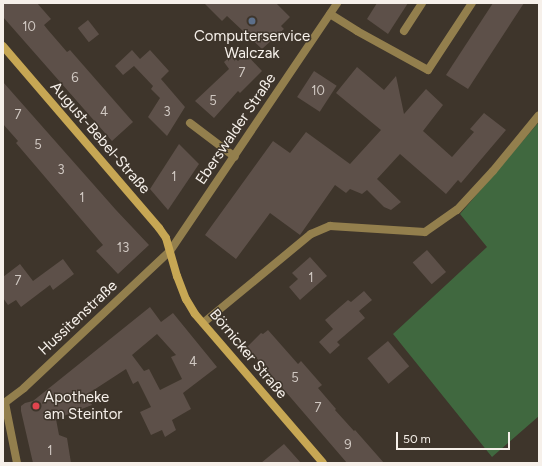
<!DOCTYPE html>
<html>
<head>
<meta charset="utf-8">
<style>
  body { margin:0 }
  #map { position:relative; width:542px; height:466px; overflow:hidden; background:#3e352b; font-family:Figtree,sans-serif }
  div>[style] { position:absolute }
  .green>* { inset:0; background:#40683f }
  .building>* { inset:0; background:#5d5049; transform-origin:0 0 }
  .lane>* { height:8px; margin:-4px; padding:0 4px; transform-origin:4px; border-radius:4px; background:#937f4d }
  .street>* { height:8px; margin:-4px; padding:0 4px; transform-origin:4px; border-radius:4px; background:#937f4d }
  .secondary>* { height:8px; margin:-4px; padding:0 4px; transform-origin:4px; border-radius:4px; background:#c7a754 }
  .dots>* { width:11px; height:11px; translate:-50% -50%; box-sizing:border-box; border:2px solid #3e352b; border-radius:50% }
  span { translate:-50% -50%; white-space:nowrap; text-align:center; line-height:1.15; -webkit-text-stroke:3px #3e352b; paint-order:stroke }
  .number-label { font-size:13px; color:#d0c8c2 }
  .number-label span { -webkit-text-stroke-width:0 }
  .poi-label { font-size:15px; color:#f6f0ea }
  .left { translate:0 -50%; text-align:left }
  .street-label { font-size:15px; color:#f6f0ea }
  .frame { position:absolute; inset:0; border:4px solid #f6f0ea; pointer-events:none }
  .scale { position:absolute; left:396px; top:432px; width:114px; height:18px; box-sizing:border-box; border:2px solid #f6f0ea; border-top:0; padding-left:5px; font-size:12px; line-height:14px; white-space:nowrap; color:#f6f0ea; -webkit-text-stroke:3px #3e352b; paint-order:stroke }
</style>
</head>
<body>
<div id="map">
  <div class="green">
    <i style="clip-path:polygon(539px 122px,539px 416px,492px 457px,393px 334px,487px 247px,460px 214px)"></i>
  </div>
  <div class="building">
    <i style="clip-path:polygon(3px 3px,37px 3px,51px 19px,44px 25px,48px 30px,67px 52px,70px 50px,133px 122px,112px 141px,3px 17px)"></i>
    <i style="clip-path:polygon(204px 3px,276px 3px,290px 17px,281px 26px,284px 29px,262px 49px,227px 16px,222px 21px)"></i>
    <i style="clip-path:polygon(377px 3px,408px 3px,388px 34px,367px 19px)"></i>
    <i style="clip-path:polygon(493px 3px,524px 3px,468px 89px,446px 75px)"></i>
    <i style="left:88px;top:20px;width:18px;height:13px;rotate:52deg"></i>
    <i style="clip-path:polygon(132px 50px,140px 59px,150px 50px,169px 71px,161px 79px,185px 107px,167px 136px,148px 117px,160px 98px,151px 89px,153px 86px,134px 66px,123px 75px,115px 66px)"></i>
    <i style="clip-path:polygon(246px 54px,262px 71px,240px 93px,238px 91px,214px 118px,195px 101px,229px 69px,224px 62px,232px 55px,238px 61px)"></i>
    <i style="clip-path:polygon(357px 67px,384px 90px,396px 76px,404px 114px,426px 89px,443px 105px,423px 131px,452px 157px,474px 132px,470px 129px,484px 113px,506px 130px,461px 183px,458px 180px,446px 194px,400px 154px,377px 179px,401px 202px,391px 210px,384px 207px,367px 190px,362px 194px,350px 189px,346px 193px,335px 185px,300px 235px,270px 213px,236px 259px,205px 235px,273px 141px,290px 153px,306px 132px,350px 164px,381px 130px,336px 93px)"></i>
    <i style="left:314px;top:71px;width:27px;height:31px;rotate:33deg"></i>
    <i style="clip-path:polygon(3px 82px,116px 210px,149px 245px,118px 274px,96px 251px,103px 245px,16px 143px,18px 141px,3px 124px)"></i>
    <i style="clip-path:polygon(179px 144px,199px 164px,168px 210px,150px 189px)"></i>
    <i style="left:427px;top:250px;width:29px;height:19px;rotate:49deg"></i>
    <i style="clip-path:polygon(310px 257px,327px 276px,300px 300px,289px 287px,298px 279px,292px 273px)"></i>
    <i style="clip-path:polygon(63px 259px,74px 274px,53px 290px,50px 285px,21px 307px,16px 300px,8px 305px,3px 298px,3px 277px,20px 264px,33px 281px)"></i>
    <i style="clip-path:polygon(364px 291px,372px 300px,359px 311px,365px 318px,337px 342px,340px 345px,330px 354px,319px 342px,333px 329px,325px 320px,348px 300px,351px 302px)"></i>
    <i style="clip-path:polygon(evenodd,150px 307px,161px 322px,173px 313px,217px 367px,183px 393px,191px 409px,172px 420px,176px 430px,165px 437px,162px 430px,151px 435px,140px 412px,151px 407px,138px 381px,133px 384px,126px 369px,86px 395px,92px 405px,56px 419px,59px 435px,67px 438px,71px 463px,33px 463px,21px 411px,21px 406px,25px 403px,33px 401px,150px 307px,157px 334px,176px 355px,171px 357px,182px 379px,160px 390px,149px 369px,144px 371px,132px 355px,157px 334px)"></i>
    <i style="clip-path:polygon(268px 330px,298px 364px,301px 361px,322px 385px,318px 388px,336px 409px,335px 410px,354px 431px,355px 430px,384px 463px,347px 463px,247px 347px,261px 333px,263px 334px)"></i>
    <i style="left:388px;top:341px;width:33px;height:27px;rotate:50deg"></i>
    <i style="clip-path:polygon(284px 444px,301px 463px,261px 463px)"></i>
  </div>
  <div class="lane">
    <i style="left:330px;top:14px;width:32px;rotate:32deg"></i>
    <i style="left:357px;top:31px;width:81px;rotate:28.8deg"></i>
    <i style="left:428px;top:70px;width:80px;rotate:-56.7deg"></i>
    <i style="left:404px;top:31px;width:33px;rotate:-57deg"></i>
    <i style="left:190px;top:123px;width:56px;rotate:37.1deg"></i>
    <i style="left:203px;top:323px;width:140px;rotate:-39.5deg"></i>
    <i style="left:311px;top:234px;width:21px;rotate:-23deg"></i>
    <i style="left:330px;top:226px;width:95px;rotate:3.6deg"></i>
    <i style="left:425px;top:232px;width:39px;rotate:-35deg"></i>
    <i style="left:457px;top:210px;width:53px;rotate:-47.3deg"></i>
    <i style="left:493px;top:171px;width:72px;rotate:-50.6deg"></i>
  </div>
  <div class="street">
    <i style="left:5px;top:403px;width:61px;rotate:78.7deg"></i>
    <i style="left:3px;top:404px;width:26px;rotate:-37deg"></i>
    <i style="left:24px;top:388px;width:200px;rotate:-43.2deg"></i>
    <i style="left:170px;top:251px;width:299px;rotate:-56deg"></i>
  </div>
  <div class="secondary">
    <i style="left:3px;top:46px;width:240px;rotate:49.4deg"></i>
    <i style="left:159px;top:228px;width:12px;rotate:55deg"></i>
    <i style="left:166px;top:238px;width:40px;rotate:74deg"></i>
    <i style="left:177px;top:276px;width:25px;rotate:69deg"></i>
    <i style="left:186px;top:299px;width:17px;rotate:59deg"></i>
    <i style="left:195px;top:314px;width:196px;rotate:49.3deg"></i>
  </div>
  <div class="dots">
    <i style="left:252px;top:21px;background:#5c6f8a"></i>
    <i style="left:36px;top:406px;background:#e0444e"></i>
  </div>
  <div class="number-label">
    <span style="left:29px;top:27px">10</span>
    <span style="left:242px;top:73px">7</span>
    <span style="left:75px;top:78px">6</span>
    <span style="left:318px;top:91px">10</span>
    <span style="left:213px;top:101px">5</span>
    <span style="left:104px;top:112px">4</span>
    <span style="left:167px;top:112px">3</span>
    <span style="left:18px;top:115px">7</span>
    <span style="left:38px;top:145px">5</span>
    <span style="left:61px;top:170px">3</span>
    <span style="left:174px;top:177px">1</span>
    <span style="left:82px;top:198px">1</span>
    <span style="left:123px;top:248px">13</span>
    <span style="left:311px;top:278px">1</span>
    <span style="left:18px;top:281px">7</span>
    <span style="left:193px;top:362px">4</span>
    <span style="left:295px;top:378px">5</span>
    <span style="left:318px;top:408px">7</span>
    <span style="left:348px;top:445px">9</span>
    <span style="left:50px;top:451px">1</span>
  </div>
  <div class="poi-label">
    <span style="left:252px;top:45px">Computerservice<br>Walczak</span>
    <span class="left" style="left:44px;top:406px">Apotheke<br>am Steintor</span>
  </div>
  <div class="street-label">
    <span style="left:236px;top:129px;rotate:-56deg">Eberswalder Straße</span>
    <span style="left:100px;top:138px;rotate:49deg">August-Bebel-Straße</span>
    <span style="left:78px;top:318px;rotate:-43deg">Hussitenstraße</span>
    <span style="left:248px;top:354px;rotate:50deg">Börnicker Straße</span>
  </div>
  <div class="frame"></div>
  <div class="scale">50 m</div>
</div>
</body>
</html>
